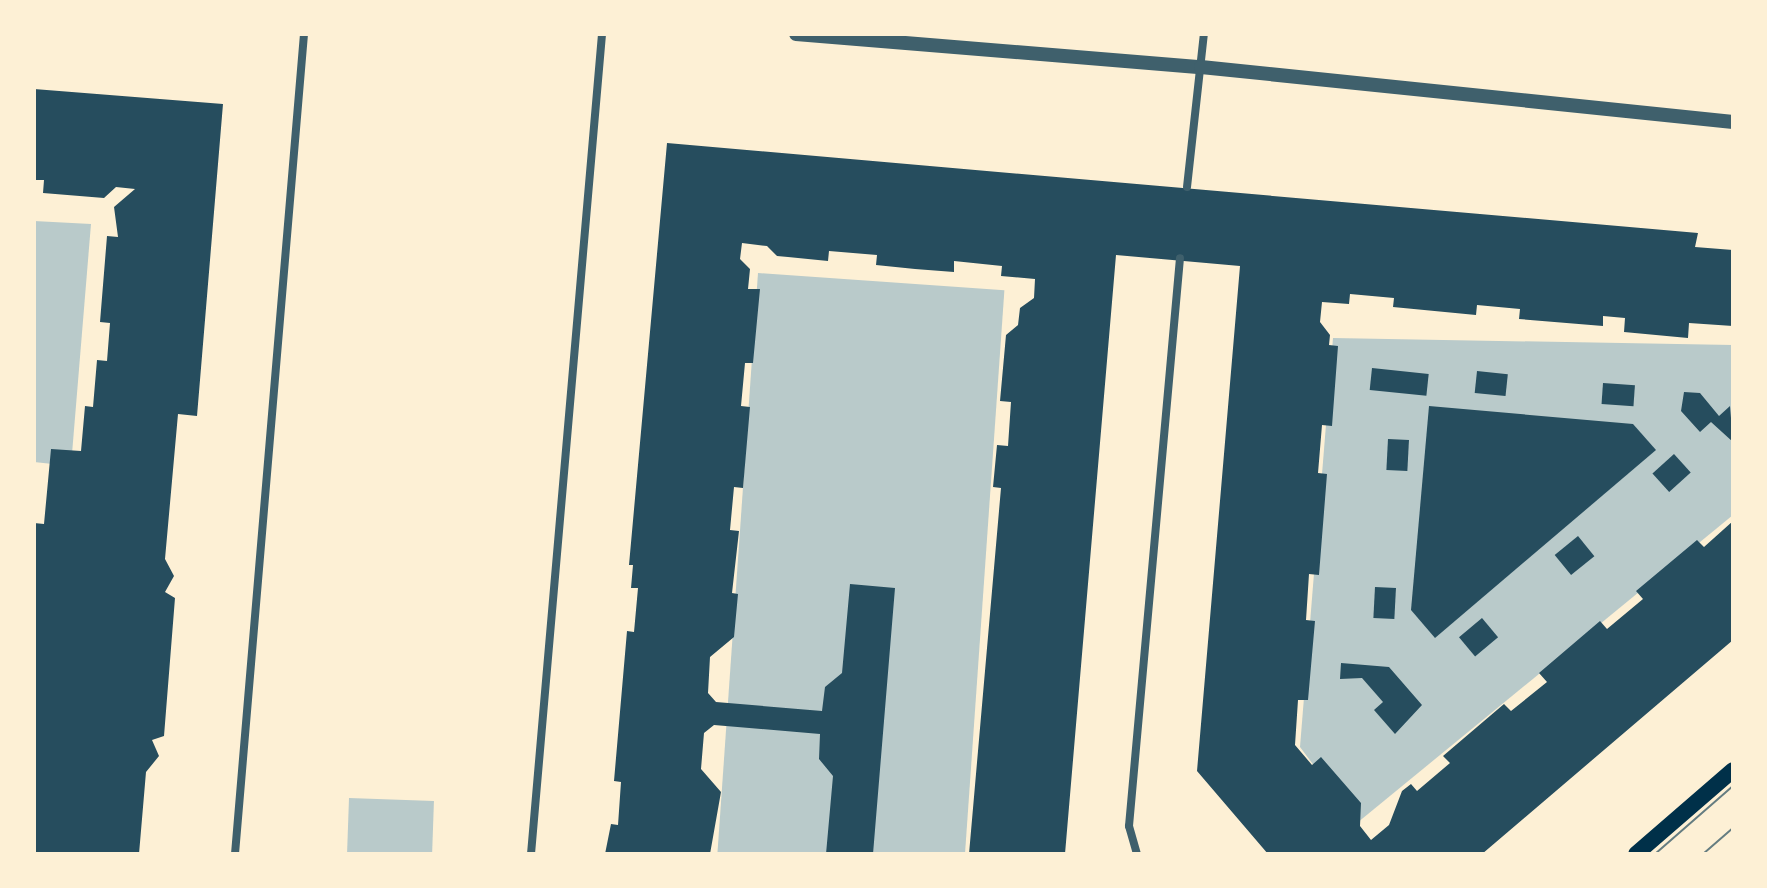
<!DOCTYPE html>
<html>
<head>
<meta charset="utf-8">
<style>
  body { margin:0 }
  #map { position:relative; width:1767px; height:888px; overflow:hidden; background:#fdf0d5; font-family:"Roboto Condensed",sans-serif }
  div>[style] { position:absolute }
  .green>* { inset:0; background:#b9caca; transform-origin:0 0 }
  .building>* { inset:0; background:#264d5e; transform-origin:0 0 }
  .minor>* { height:8px; margin:-4px; padding:0 4px; transform-origin:4px; border-radius:4px; background:#3f606c }
  .tertiary>* { height:14px; margin:-7px; padding:0 7px; transform-origin:7px; border-radius:7px; background:#3f606c }
  .secondary>* { height:16px; margin:-8px; padding:0 8px; transform-origin:8px; border-radius:8px; background:#003049 }
  .tram>* { height:2px; margin:-1px; padding:0 1px; transform-origin:1px; border-radius:1px; background:#657d81 }
  span { translate:-50% -50%; white-space:nowrap; text-align:center; line-height:1.15; -webkit-text-stroke:6px #fdf0d5; paint-order:stroke }
  .frame { position:absolute; inset:0; border:36px solid #fdf0d5; pointer-events:none }
</style>
</head>
<body>
<div id="map">
  <div class="green">
    <i style="clip-path:polygon(34px 221px,91px 224px,71px 466px,34px 462px)"></i>
    <i style="left:758px;top:273px;width:247px;height:584px;rotate:4deg"></i>
    <i style="clip-path:polygon(1333px 338px,1733px 345px,1733px 515px,1357px 823px,1300px 747px)"></i>
    <i style="left:349px;top:798px;width:85px;height:56px;rotate:2deg"></i>
  </div>
  <div class="building">
    <i style="clip-path:polygon(34px 89px,223px 104px,197px 416px,178px 414px,165px 559px,174px 576px,165px 592px,175px 598px,164px 736px,152px 740px,159px 756px,146px 772px,139px 854px,34px 854px,34px 523px,44px 524px,51px 449px,81px 451px,85px 406px,93px 407px,97px 360px,107px 361px,110px 323px,100px 322px,107px 236px,118px 237px,114px 207px,135px 189px,116px 187px,104px 198px,43px 193px,44px 180px,34px 180px)"></i>
    <i style="clip-path:polygon(667px 143px,1698px 233px,1695px 247px,1733px 250px,1733px 326px,1689px 323px,1688px 338px,1624px 332px,1625px 318px,1603px 316px,1603px 326px,1519px 319px,1520px 309px,1477px 305px,1476px 315px,1393px 307px,1394px 298px,1350px 294px,1349px 304px,1322px 302px,1320px 322px,1330px 335px,1329px 345px,1338px 346px,1332px 426px,1322px 425px,1318px 473px,1327px 474px,1319px 575px,1309px 574px,1306px 620px,1315px 621px,1308px 700px,1298px 700px,1295px 745px,1312px 765px,1321px 757px,1361px 803px,1360px 826px,1371px 840px,1389px 825px,1402px 791px,1411px 784px,1417px 791px,1450px 763px,1443px 756px,1504px 704px,1511px 711px,1547px 682px,1539px 673px,1600px 621px,1607px 629px,1643px 599px,1636px 591px,1697px 540px,1704px 547px,1733px 521px,1733px 640px,1482px 854px,1268px 854px,1197px 771px,1240px 266px,1116px 255px,1065px 854px,969px 854px,1001px 488px,993px 487px,997px 445px,1008px 446px,1011px 402px,1000px 401px,1006px 335px,1018px 325px,1020px 308px,1034px 298px,1035px 279px,1001px 276px,1002px 266px,954px 261px,954px 272px,915px 269px,876px 265px,877px 255px,829px 251px,828px 261px,788px 257px,777px 256px,767px 246px,742px 243px,740px 259px,750px 269px,748px 289px,760px 289px,753px 363px,745px 363px,741px 406px,750px 407px,743px 488px,734px 487px,730px 530px,739px 531px,732px 593px,738px 594px,734px 637px,710px 657px,708px 693px,716px 702px,822px 711px,825px 687px,842px 673px,850px 584px,895px 588px,873px 854px,826px 854px,833px 776px,819px 759px,820px 734px,714px 725px,704px 733px,701px 769px,721px 792px,710px 854px,605px 854px,611px 824px,618px 825px,621px 782px,614px 781px,627px 631px,634px 632px,638px 588px,631px 588px,633px 565px,629px 565px)"></i>
    <i style="left:1372px;top:368px;width:57px;height:22px;rotate:6deg"></i>
    <i style="left:1477px;top:371px;width:31px;height:22px;rotate:6deg"></i>
    <i style="left:1603px;top:383px;width:32px;height:21px;rotate:4deg"></i>
    <i style="clip-path:polygon(1684px 392px,1700px 393px,1719px 416px,1730px 406px,1733px 442px,1711px 422px,1700px 432px,1681px 411px)"></i>
    <i style="clip-path:polygon(1429px 406px,1633px 424px,1656px 450px,1435px 638px,1411px 610px)"></i>
    <i style="left:1388px;top:439px;width:21px;height:31px;rotate:3deg"></i>
    <i style="left:1674px;top:454px;width:25px;height:29px;rotate:48deg"></i>
    <i style="left:1578px;top:536px;width:26px;height:30px;rotate:51deg"></i>
    <i style="left:1375px;top:587px;width:21px;height:31px;rotate:3deg"></i>
    <i style="left:1482px;top:618px;width:25px;height:30px;rotate:50deg"></i>
    <i style="clip-path:polygon(1341px 663px,1389px 667px,1422px 705px,1395px 734px,1374px 710px,1383px 702px,1362px 678px,1340px 679px)"></i>
  </div>
  <div class="minor">
    <i style="left:1187px;top:187px;width:154px;rotate:-83.7deg"></i>
    <i style="left:235px;top:854px;width:823px;rotate:-85.19deg"></i>
    <i style="left:531px;top:854px;width:823px;rotate:-85.05deg"></i>
    <i style="left:1137px;top:854px;width:29px;rotate:-106deg"></i>
    <i style="left:1129px;top:826px;width:570px;rotate:-84.87deg"></i>
  </div>
  <div class="tertiary">
    <i style="left:796px;top:34px;width:406px;rotate:4.7deg"></i>
    <i style="left:1201px;top:67px;width:535px;rotate:5.9deg"></i>
  </div>
  <div class="secondary">
    <i style="left:1636px;top:854px;width:128px;rotate:-40.9deg"></i>
  </div>
  <div class="tram">
    <i style="left:1655px;top:854px;width:103px;rotate:-41.1deg"></i>
    <i style="left:1703px;top:854px;width:40px;rotate:-41deg"></i>
  </div>
  <div class="frame"></div>
</div>
</body>
</html>
